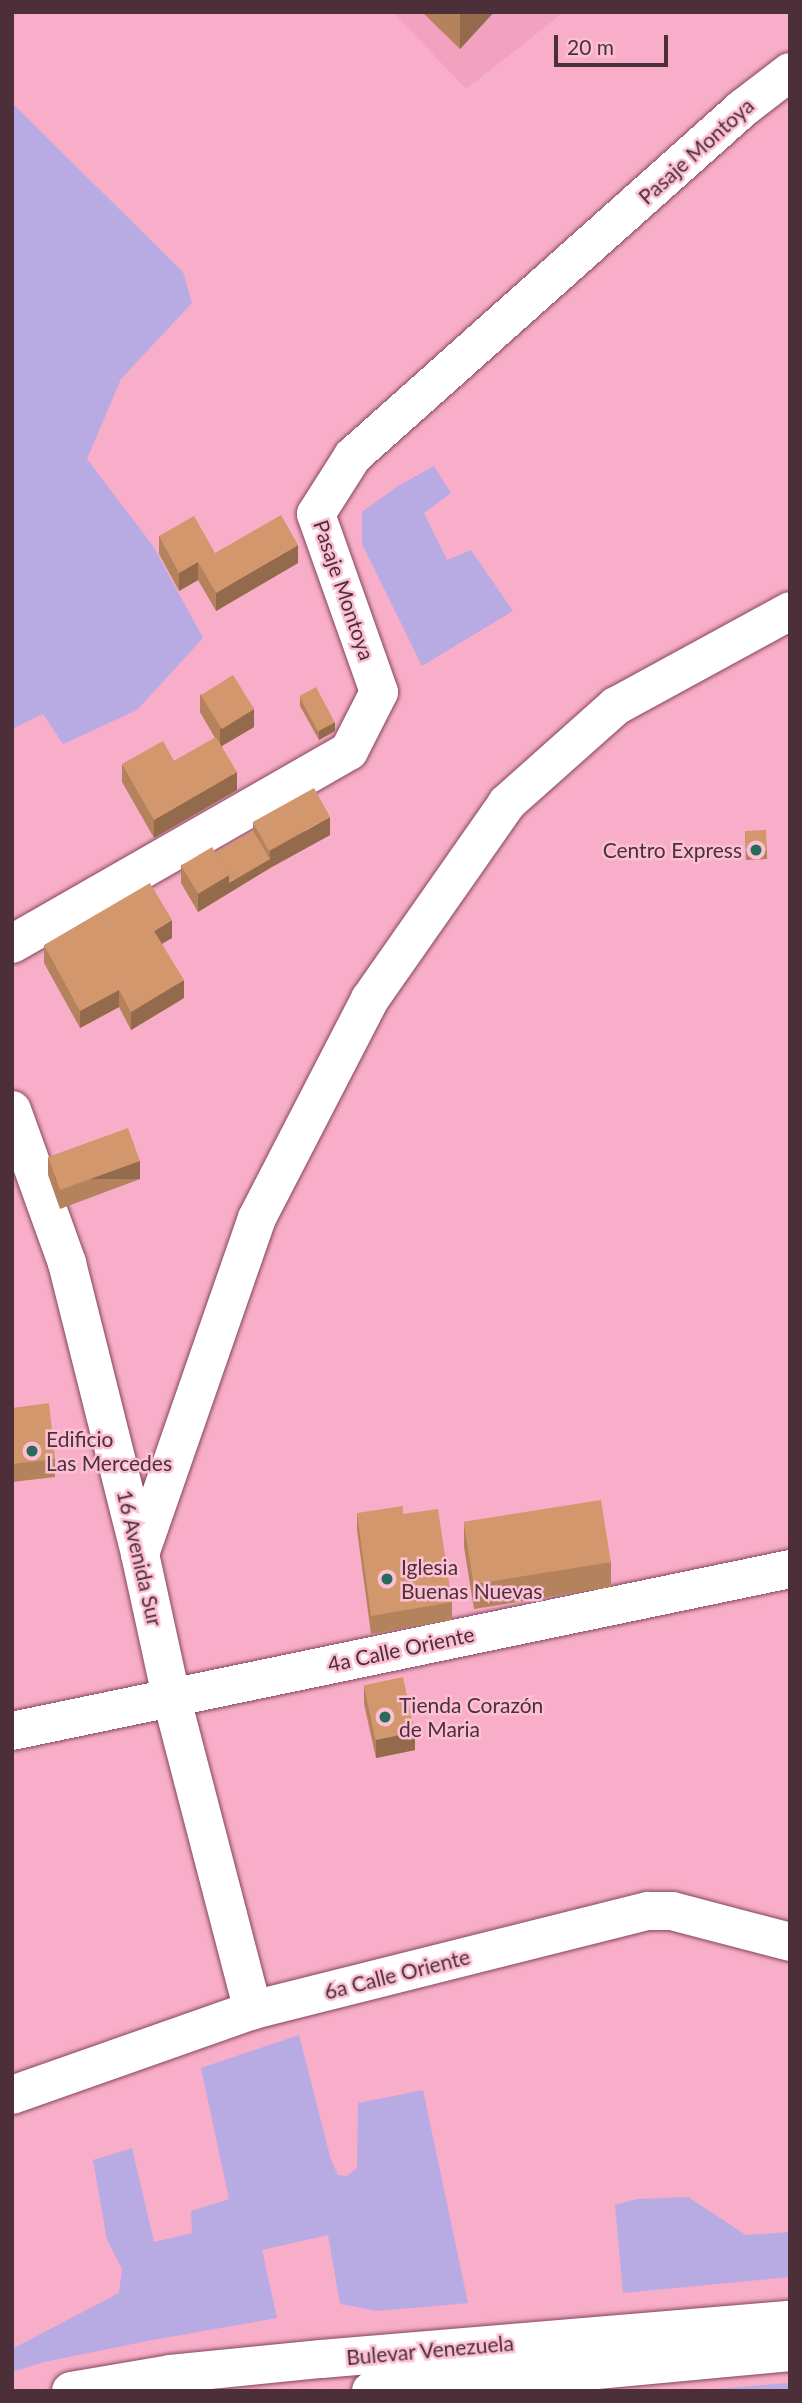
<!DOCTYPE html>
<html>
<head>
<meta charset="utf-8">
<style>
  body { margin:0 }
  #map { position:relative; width:802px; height:2403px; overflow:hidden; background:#f8aec8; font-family:Lato,sans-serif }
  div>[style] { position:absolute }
  .built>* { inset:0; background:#f2a1be }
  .green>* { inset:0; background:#b8aae2 }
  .roads { filter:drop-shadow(0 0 2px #84455e) drop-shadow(0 0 2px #84455e) }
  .minor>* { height:38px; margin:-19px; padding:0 19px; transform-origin:19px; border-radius:19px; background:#fff }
  .highway>* { height:38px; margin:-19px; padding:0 19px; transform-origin:19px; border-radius:19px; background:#fff }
  .wall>* { inset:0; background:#b5825e }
  .shaded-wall>* { inset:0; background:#946a4c; transform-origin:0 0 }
  .building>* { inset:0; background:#d3976d; transform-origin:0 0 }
  .dots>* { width:19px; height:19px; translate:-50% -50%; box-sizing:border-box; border:4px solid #fcc0d5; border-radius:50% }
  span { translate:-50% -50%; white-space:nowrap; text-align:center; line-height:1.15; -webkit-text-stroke:5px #fcc0d5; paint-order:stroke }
  .street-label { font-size:21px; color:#4d2f3a }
  .poi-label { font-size:21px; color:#4d2f3a }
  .right { translate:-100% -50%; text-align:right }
  .left { translate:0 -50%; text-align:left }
  .frame { position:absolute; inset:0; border:14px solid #4d2f3a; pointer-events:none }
  .scale { position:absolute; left:554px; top:35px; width:114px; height:32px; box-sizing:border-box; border:4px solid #4d2f3a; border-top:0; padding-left:9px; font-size:21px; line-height:24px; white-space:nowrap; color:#4d2f3a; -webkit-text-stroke:5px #fcc0d5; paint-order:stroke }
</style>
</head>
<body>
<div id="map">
  <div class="built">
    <i style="clip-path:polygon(393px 12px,564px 12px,466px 89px)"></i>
  </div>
  <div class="green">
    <i style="clip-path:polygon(12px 103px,183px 272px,192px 303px,121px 379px,87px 459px,153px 546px,203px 638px,137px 710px,63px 744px,43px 714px,12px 729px)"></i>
    <i style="clip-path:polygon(434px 466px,451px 493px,424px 513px,447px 560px,471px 550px,513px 611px,422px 666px,362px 544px,362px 512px,398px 486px)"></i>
    <i style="clip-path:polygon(299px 2035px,331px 2160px,338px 2175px,347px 2176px,357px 2168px,358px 2103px,423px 2090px,468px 2303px,378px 2311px,340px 2304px,328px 2235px,262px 2250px,277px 2318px,147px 2341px,44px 2362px,12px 2372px,12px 2349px,119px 2293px,122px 2269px,107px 2240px,93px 2160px,132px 2148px,154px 2242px,192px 2233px,191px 2211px,229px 2199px,201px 2068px)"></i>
    <i style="clip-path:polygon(688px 2197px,746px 2235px,790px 2232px,790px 2277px,623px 2293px,615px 2205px,637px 2199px)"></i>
    <i style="clip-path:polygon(790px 2383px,790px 2391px,692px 2391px)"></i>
  </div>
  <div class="roads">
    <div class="minor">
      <i style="left:12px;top:944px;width:388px;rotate:-29.8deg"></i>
      <i style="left:349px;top:751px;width:66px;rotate:-63deg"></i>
      <i style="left:379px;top:692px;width:189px;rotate:-109.5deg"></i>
      <i style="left:316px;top:514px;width:69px;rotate:-57.5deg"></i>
      <i style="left:353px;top:456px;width:523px;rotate:-41.74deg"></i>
      <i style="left:743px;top:108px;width:59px;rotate:-37.5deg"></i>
      <i style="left:12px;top:1110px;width:163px;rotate:70.2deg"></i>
      <i style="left:67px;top:1263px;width:300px;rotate:75.9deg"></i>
      <i style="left:140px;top:1554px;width:145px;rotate:77.7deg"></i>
      <i style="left:171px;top:1696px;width:325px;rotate:75.4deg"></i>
      <i style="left:140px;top:1554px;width:356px;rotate:-70.8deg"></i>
      <i style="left:257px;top:1218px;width:246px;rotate:-62.7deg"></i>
      <i style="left:370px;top:999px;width:239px;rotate:-55deg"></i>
      <i style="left:507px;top:803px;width:146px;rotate:-41.7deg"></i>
      <i style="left:616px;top:706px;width:198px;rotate:-28.6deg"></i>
      <i style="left:12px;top:1731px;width:795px;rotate:-11.76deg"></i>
      <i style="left:12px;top:2095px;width:256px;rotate:-19.4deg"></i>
      <i style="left:253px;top:2010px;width:407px;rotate:-14.1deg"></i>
      <i style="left:648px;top:1911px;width:24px"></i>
      <i style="left:672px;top:1911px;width:122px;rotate:14.7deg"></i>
    </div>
    <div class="highway">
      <i style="left:71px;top:2391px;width:100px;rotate:-9.7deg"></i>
      <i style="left:170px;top:2374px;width:152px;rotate:-5.7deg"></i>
      <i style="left:321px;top:2359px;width:471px;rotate:-4.8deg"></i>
      <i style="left:371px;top:2391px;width:421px;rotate:-5.3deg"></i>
    </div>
  </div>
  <div class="wall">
    <i style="clip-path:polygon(422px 12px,494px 12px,460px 49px)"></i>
    <i style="clip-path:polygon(159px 536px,215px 553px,298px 563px,216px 611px,198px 580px,179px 591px,159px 554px)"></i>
    <i style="clip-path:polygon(200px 694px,254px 727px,222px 746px,237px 790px,154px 838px,122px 782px,122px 764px,174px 761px,215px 738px,200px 712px)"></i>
    <i style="clip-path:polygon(300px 697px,335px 731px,319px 740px,300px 706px)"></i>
    <i style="clip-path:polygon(253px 822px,330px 835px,270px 868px,198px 912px,181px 883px,181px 865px,215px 853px,253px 831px)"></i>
    <i style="clip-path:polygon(745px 832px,767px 850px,767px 859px,746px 860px)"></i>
    <i style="clip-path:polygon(172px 938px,162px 944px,184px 998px,131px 1030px,119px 1007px,80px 1028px,44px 963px,44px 945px)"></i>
    <i style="clip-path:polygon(48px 1157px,140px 1179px,60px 1209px,48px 1175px)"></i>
    <i style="clip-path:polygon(12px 1408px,55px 1459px,55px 1477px,12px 1482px)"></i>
    <i style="clip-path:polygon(357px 1513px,403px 1514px,452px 1602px,452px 1620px,371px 1634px,357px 1530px)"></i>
    <i style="clip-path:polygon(464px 1522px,611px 1562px,611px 1587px,474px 1609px,464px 1547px)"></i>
    <i style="clip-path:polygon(364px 1686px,415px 1750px,376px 1758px,364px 1704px)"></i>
  </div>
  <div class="shaded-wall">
    <i style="clip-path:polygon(460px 12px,494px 12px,460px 49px)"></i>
    <i style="clip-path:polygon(298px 545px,298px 563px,216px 611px,216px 593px)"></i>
    <i style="clip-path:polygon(198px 562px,198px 580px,179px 591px,179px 573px)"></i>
    <i style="clip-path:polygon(254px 709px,254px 727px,220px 747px,220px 729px)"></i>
    <i style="clip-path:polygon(335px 722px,335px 731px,319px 740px,319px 731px)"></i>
    <i style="clip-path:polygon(237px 772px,237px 790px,154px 838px,154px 820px)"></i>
    <i style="clip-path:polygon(330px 817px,330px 835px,270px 868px,270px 851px)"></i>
    <i style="clip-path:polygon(270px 859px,270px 868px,229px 893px,229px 883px)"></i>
    <i style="clip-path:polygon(229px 875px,229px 893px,198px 912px,198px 894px)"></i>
    <i style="clip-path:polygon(172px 920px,172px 938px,154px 948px,154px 931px)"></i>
    <i style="clip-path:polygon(184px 980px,184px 998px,131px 1030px,131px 1012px)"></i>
    <i style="clip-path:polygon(119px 990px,119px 1007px,80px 1028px,80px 1011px)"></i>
    <i style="left:140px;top:1161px;width:18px;height:85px;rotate:90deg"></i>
    <i style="clip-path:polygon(415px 1732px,415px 1750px,376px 1758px,376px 1740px)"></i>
  </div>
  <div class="building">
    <i style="clip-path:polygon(281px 515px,298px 545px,216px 593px,198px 562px,179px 573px,159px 536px,194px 516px,215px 553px)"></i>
    <i style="left:233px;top:675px;width:40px;height:38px;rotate:58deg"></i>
    <i style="left:316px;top:687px;width:40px;height:19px;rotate:62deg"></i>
    <i style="clip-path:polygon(216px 737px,237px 772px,154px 820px,122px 764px,163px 741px,174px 761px)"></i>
    <i style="left:314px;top:788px;width:33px;height:70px;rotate:61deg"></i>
    <i style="left:766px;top:830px;width:20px;height:21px;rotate:87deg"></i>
    <i style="clip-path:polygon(253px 831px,270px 859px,229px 883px,229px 875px,215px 853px)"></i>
    <i style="left:212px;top:847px;width:33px;height:36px;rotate:59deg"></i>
    <i style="clip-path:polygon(150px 883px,172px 920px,154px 931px,184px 980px,131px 1012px,119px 990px,80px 1011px,44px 945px)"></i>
    <i style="left:128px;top:1128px;width:35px;height:85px;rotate:70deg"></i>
    <i style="clip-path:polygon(49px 1403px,55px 1459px,12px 1464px,12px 1408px)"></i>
    <i style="left:601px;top:1500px;width:63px;height:139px;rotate:81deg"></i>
    <i style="clip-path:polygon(403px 1506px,403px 1514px,438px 1509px,452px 1602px,371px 1616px,357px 1513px)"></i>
    <i style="left:403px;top:1677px;width:56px;height:40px;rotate:78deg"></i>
  </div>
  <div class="dots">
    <i style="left:756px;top:850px;background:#286b5d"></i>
    <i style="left:32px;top:1451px;background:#286b5d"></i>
    <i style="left:387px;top:1579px;background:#286b5d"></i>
    <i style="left:385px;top:1717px;background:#286b5d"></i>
  </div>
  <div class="street-label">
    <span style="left:696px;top:151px;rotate:-42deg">Pasaje Montoya</span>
    <span style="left:344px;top:590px;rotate:71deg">Pasaje Montoya</span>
    <span style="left:140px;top:1558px;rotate:77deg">16 Avenida Sur</span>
    <span style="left:401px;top:1649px;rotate:-12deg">4a Calle Oriente</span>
    <span style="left:397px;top:1974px;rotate:-14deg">6a Calle Oriente</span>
    <span style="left:430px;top:2350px;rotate:-5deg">Bulevar Venezuela</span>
  </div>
  <div class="poi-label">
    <span class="right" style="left:742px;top:850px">Centro Express</span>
    <span class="left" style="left:46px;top:1451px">Edificio<br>Las Mercedes</span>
    <span class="left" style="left:401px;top:1579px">Iglesia<br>Buenas Nuevas</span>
    <span class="left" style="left:399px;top:1717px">Tienda Corazón<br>de Maria</span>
  </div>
  <div class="frame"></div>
  <div class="scale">20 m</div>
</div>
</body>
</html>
